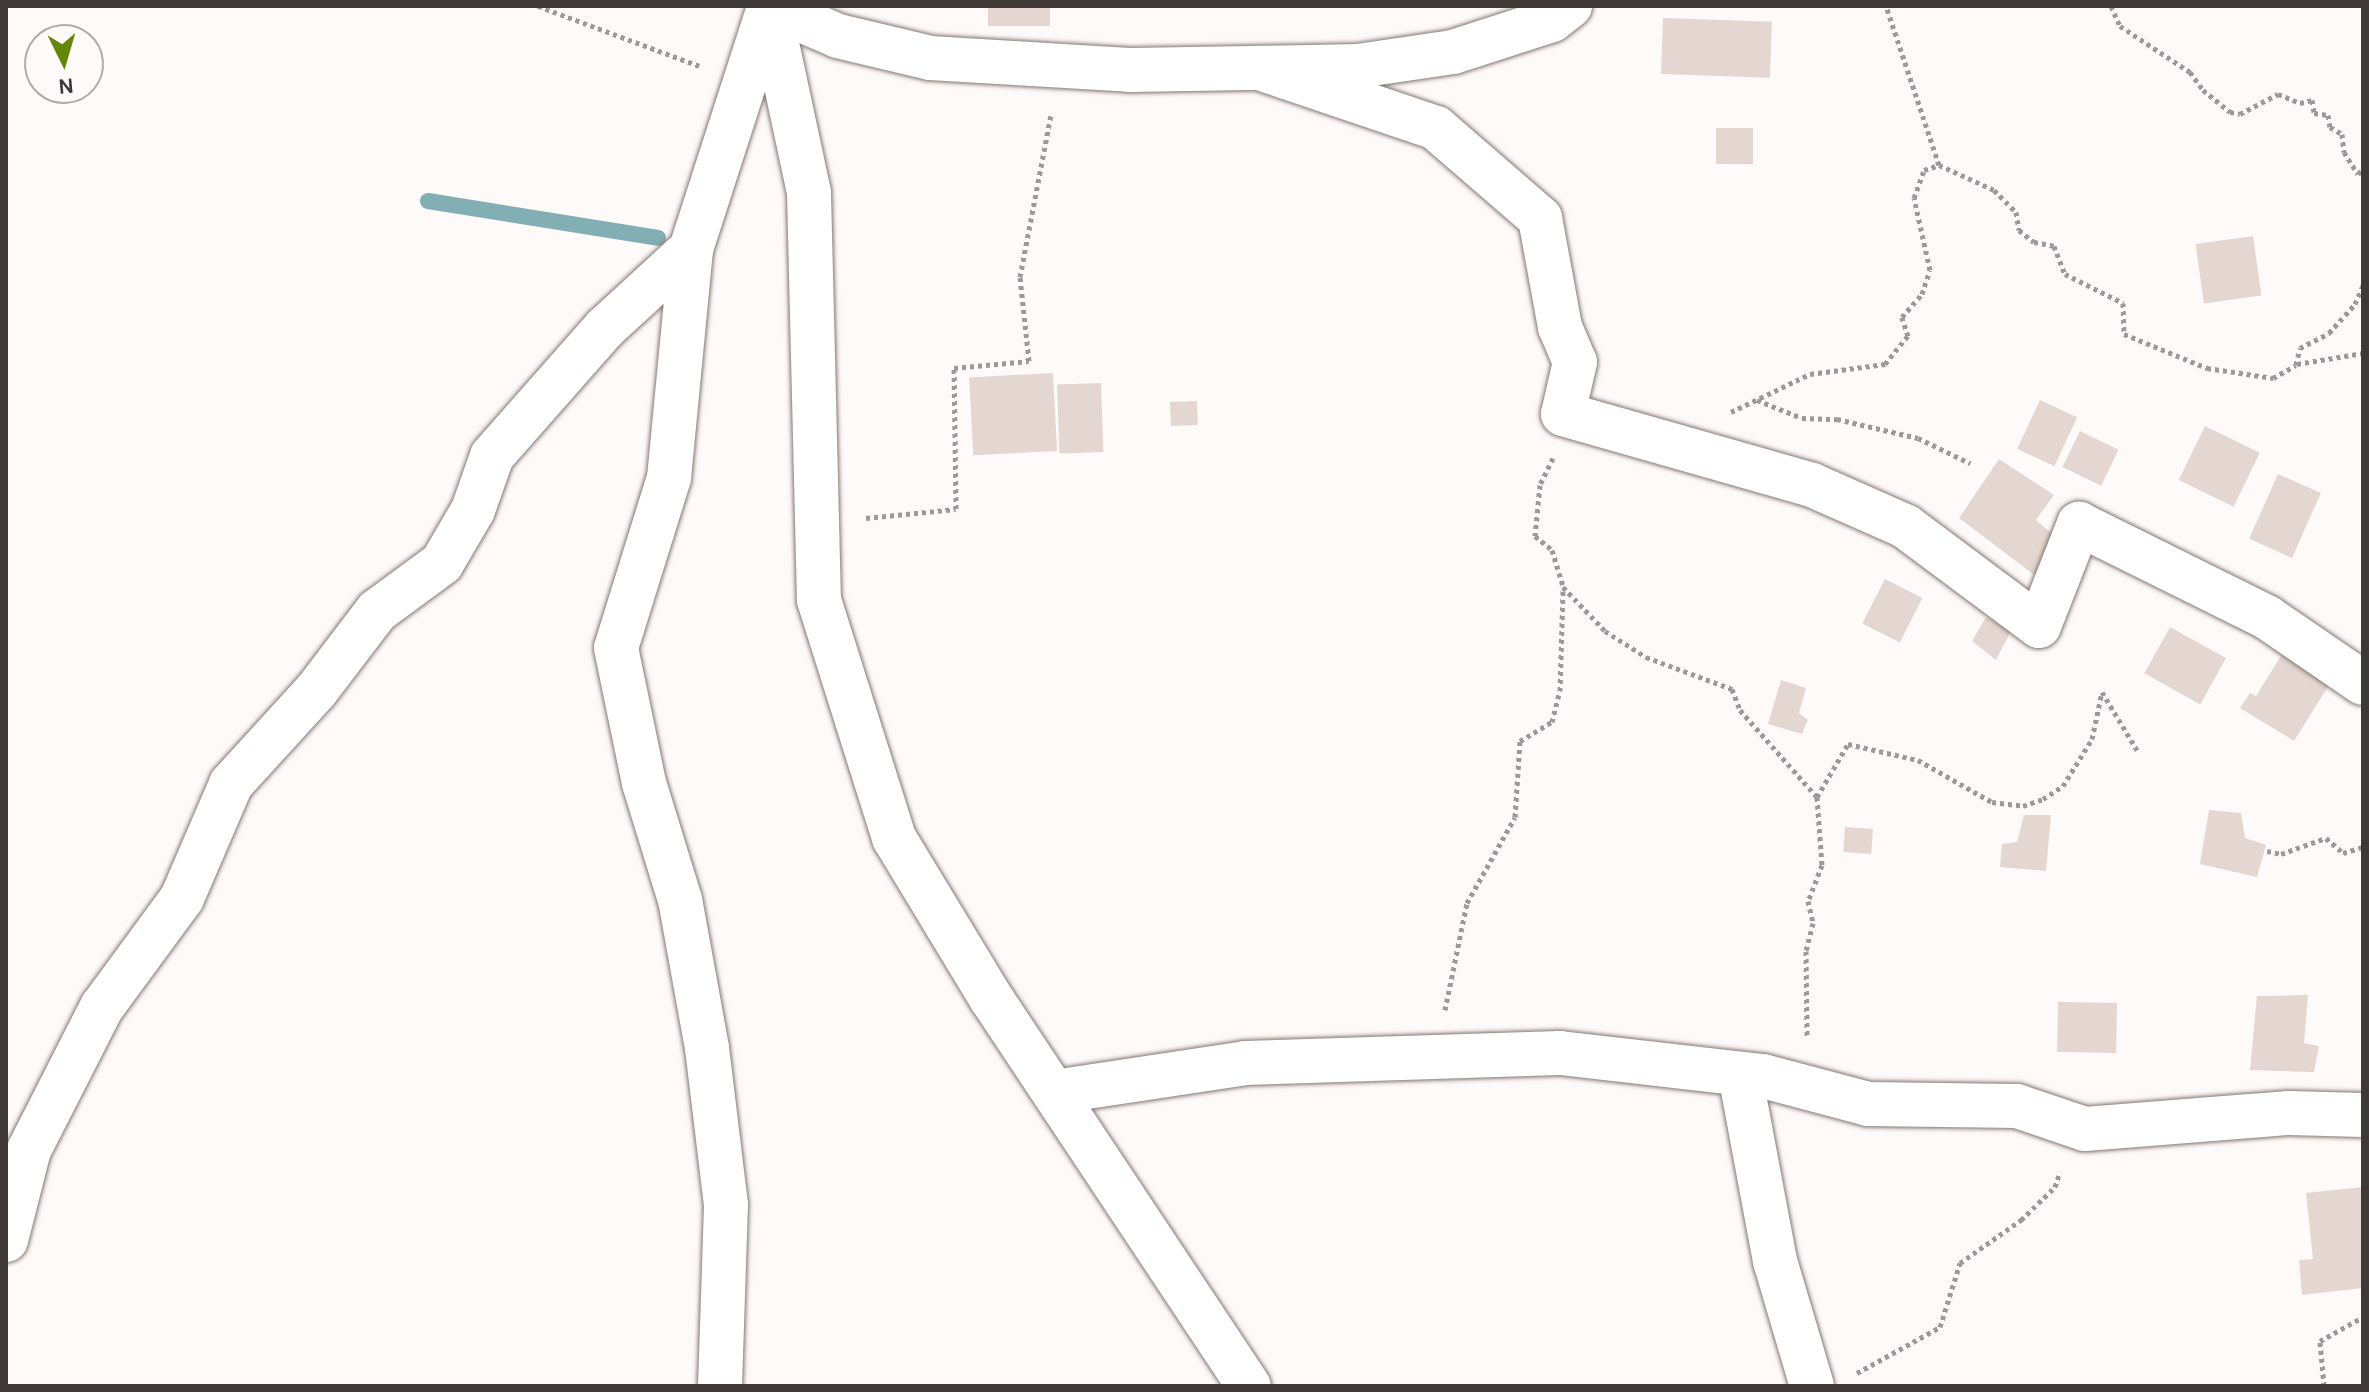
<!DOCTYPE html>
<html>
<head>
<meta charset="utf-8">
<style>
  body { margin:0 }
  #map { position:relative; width:2369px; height:1392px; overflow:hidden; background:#fefaf9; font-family:Karla,sans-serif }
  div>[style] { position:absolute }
  .stream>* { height:16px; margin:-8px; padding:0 8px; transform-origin:8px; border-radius:8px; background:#82afb3 }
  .building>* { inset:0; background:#e4d6d0; transform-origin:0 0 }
  .path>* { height:5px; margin-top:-2.5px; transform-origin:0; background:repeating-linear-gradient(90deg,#9e9997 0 4px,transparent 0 8px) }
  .roads { filter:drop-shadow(0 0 2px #847772) drop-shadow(0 0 2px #847772) }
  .minor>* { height:44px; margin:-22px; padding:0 22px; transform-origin:22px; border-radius:22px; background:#fff }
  span { translate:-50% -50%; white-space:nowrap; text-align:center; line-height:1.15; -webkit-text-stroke:6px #fefaf9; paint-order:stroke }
  .frame { position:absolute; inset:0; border:8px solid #3e3836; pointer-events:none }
  .north { position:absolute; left:24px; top:24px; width:80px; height:80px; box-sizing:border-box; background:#fefaf9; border:2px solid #b1acab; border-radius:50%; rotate:175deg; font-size:22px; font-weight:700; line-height:32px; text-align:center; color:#3e3836 }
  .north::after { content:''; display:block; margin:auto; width:28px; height:36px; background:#648707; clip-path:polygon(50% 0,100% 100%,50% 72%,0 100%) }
</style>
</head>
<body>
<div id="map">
  <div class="stream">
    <i style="left:428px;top:201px;width:233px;rotate:9.1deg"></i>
  </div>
  <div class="building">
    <i style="left:988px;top:6px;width:62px;height:20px"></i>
    <i style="left:1663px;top:18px;width:109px;height:56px;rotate:2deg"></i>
    <i style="left:1716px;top:128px;width:37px;height:36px"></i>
    <i style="left:2253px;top:236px;width:60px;height:58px;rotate:82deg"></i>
    <i style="left:1053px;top:373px;width:78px;height:84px;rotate:87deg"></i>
    <i style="left:1101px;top:383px;width:69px;height:44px;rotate:88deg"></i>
    <i style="left:2040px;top:400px;width:41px;height:54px;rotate:25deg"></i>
    <i style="left:1197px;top:401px;width:24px;height:27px;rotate:88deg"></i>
    <i style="left:2205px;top:426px;width:61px;height:60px;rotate:26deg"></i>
    <i style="left:2080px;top:431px;width:43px;height:40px;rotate:26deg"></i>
    <i style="clip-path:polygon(1999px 459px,2054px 495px,2036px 520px,2065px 545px,2037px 577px,1959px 518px)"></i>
    <i style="left:2278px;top:474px;width:47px;height:71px;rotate:24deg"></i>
    <i style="left:1885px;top:579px;width:42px;height:50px;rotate:27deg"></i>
    <i style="clip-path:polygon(1986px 617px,2011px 631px,1996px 660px,1972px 641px)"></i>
    <i style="left:2170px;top:627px;width:64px;height:53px;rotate:29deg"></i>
    <i style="clip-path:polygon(2291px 640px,2339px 669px,2294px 741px,2240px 708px,2250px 693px,2256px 696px)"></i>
    <i style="clip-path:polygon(1781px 680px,1806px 688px,1799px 713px,1808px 720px,1802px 734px,1768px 724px)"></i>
    <i style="clip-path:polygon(2209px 810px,2241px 813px,2245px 838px,2266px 845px,2257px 877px,2200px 864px)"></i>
    <i style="clip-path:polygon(2024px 815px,2051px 815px,2046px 871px,2000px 867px,2002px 844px,2017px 842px)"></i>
    <i style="left:1845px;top:827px;width:28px;height:25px;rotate:4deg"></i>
    <i style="clip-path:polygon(2308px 995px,2304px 1043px,2319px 1046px,2314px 1072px,2250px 1070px,2257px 996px)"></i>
    <i style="left:2117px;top:1003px;width:50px;height:59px;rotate:91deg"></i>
    <i style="clip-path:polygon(2363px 1187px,2363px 1288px,2302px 1295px,2299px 1260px,2313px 1259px,2306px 1193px)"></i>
  </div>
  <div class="path">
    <i style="left:538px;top:6px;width:172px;rotate:20.4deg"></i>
    <i style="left:2111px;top:6px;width:22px;rotate:66deg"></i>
    <i style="left:2120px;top:26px;width:84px;rotate:33.3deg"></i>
    <i style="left:2190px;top:72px;width:22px;rotate:54deg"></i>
    <i style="left:2203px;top:90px;width:35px;rotate:39deg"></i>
    <i style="left:2230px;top:112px;width:10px;rotate:11deg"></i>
    <i style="left:2240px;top:114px;width:43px;rotate:-27.8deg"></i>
    <i style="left:2278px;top:94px;width:24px;rotate:22deg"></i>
    <i style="left:2300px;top:103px;width:12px;rotate:-14deg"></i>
    <i style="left:2312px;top:100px;width:13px;rotate:81deg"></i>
    <i style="left:2314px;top:113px;width:14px;rotate:8deg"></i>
    <i style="left:2328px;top:115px;width:12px;rotate:81deg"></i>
    <i style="left:2330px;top:127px;width:14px;rotate:30deg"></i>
    <i style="left:2342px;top:134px;width:18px;rotate:84deg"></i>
    <i style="left:2344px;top:152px;width:26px;rotate:58deg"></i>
    <i style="left:2358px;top:174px;width:7px;rotate:-45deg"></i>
    <i style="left:1939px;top:165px;width:60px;rotate:24.4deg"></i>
    <i style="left:1994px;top:190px;width:31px;rotate:45deg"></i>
    <i style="left:2016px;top:212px;width:18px;rotate:81deg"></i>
    <i style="left:2019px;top:230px;width:19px;rotate:39deg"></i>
    <i style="left:2034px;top:242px;width:20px;rotate:11deg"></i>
    <i style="left:2054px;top:246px;width:30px;rotate:69deg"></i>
    <i style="left:2065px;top:274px;width:65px;rotate:26.6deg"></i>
    <i style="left:2123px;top:303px;width:31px;rotate:88deg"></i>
    <i style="left:2124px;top:334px;width:90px;rotate:22.3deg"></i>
    <i style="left:2207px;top:368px;width:67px;rotate:8.6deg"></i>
    <i style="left:2273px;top:378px;width:26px;rotate:-29deg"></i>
    <i style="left:2296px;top:365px;width:17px;rotate:-77deg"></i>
    <i style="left:2300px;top:348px;width:33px;rotate:-27deg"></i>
    <i style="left:2329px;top:333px;width:39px;rotate:-48deg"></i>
    <i style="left:2355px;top:304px;width:21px;rotate:-67deg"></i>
    <i style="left:2297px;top:364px;width:67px;rotate:-9.5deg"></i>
    <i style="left:1757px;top:400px;width:48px;rotate:21.8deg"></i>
    <i style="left:1802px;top:418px;width:35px;rotate:2deg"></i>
    <i style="left:1837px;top:419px;width:83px;rotate:13.2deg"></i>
    <i style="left:1918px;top:438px;width:58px;rotate:25.7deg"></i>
    <i style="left:1731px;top:412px;width:88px;rotate:-25.7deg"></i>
    <i style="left:1810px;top:374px;width:76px;rotate:-7.6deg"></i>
    <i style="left:1885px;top:364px;width:36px;rotate:-51deg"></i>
    <i style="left:1908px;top:336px;width:20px;rotate:-108deg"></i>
    <i style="left:1902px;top:317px;width:30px;rotate:-49deg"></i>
    <i style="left:1922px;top:294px;width:25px;rotate:-72deg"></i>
    <i style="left:1930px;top:270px;width:74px;rotate:-102.5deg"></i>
    <i style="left:1914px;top:198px;width:30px;rotate:-70deg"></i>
    <i style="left:1924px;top:170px;width:16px;rotate:-18deg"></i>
    <i style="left:1939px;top:165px;width:168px;rotate:-108.4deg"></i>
    <i style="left:1553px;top:458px;width:30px;rotate:116deg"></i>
    <i style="left:1540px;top:485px;width:51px;rotate:95.6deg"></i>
    <i style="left:1535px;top:536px;width:22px;rotate:39deg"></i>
    <i style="left:1552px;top:550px;width:39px;rotate:73deg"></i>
    <i style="left:1563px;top:587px;width:61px;rotate:46.3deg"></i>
    <i style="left:1605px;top:631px;width:49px;rotate:32.4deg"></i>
    <i style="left:1646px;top:657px;width:92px;rotate:20.4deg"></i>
    <i style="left:1732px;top:689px;width:22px;rotate:69deg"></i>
    <i style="left:1740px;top:710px;width:116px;rotate:48.5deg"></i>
    <i style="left:1817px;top:797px;width:68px;rotate:85.8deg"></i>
    <i style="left:1822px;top:865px;width:39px;rotate:111deg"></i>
    <i style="left:1808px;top:901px;width:23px;rotate:77deg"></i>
    <i style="left:1813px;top:923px;width:29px;rotate:104deg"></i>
    <i style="left:1806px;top:951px;width:86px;rotate:89.3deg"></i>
    <i style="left:866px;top:518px;width:90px;rotate:-5.7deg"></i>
    <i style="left:956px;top:509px;width:141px;rotate:-90.8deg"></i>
    <i style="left:954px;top:368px;width:75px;rotate:-5.3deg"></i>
    <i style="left:1029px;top:361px;width:84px;rotate:-96.1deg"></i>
    <i style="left:1020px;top:277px;width:166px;rotate:-79.2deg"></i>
    <i style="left:1817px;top:797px;width:61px;rotate:-59.7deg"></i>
    <i style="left:1848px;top:744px;width:72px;rotate:12.9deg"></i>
    <i style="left:1918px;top:760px;width:85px;rotate:29.6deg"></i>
    <i style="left:1992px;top:802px;width:31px;rotate:7deg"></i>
    <i style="left:2023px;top:806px;width:21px;rotate:-19deg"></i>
    <i style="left:2043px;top:799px;width:24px;rotate:-33deg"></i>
    <i style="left:2063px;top:786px;width:55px;rotate:-58.3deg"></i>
    <i style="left:2092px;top:739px;width:48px;rotate:-78deg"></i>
    <i style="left:2102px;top:692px;width:68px;rotate:58.9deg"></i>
    <i style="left:2267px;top:851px;width:14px;rotate:12deg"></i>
    <i style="left:2281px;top:854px;width:48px;rotate:-19.6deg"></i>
    <i style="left:2326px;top:838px;width:23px;rotate:41deg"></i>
    <i style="left:2343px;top:853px;width:21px;rotate:-17deg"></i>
    <i style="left:1445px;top:1010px;width:109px;rotate:-78.4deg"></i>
    <i style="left:1467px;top:903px;width:98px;rotate:-60.8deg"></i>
    <i style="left:1515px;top:817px;width:76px;rotate:-86.2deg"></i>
    <i style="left:1520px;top:741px;width:37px;rotate:-31deg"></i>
    <i style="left:1552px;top:722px;width:32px;rotate:-76deg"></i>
    <i style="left:1560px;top:691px;width:104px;rotate:-88.3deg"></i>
    <i style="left:1857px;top:1373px;width:95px;rotate:-29deg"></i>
    <i style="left:1940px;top:1327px;width:67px;rotate:-72.6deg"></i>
    <i style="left:1960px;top:1263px;width:75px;rotate:-35.2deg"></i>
    <i style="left:2021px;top:1220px;width:47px;rotate:-44.1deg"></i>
    <i style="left:2055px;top:1187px;width:16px;rotate:-72deg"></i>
    <i style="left:2324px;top:1386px;width:45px;rotate:-95.1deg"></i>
    <i style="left:2320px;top:1341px;width:49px;rotate:-29.2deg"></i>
  </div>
  <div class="roads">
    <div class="minor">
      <i style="left:769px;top:6px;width:191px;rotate:77.9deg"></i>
      <i style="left:809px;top:193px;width:407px;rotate:88.6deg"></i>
      <i style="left:819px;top:600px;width:250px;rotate:72.5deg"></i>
      <i style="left:894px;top:838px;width:187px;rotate:58.8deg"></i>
      <i style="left:991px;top:998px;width:466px;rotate:56.4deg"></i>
      <i style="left:769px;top:6px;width:75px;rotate:23.5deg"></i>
      <i style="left:838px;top:36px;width:95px;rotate:13.4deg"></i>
      <i style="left:930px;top:58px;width:200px;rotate:3.4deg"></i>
      <i style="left:1130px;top:70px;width:228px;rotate:-1deg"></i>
      <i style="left:1358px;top:66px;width:96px;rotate:-8.4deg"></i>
      <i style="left:1453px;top:52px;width:104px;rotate:-17.9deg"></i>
      <i style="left:1552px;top:20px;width:23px;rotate:-38deg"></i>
      <i style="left:1259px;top:68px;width:187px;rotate:18.7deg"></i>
      <i style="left:1436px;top:128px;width:138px;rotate:40.9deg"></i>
      <i style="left:1540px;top:218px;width:111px;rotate:79.6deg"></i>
      <i style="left:1560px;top:327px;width:38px;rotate:67deg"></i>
      <i style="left:1575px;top:362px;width:53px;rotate:103deg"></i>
      <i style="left:1563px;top:414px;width:259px;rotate:15.9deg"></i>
      <i style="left:1812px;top:485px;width:102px;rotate:23.8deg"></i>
      <i style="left:1905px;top:526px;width:167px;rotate:36.7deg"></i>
      <i style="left:2039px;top:626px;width:110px;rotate:-68.6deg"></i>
      <i style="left:2079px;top:524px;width:211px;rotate:26.4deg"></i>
      <i style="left:2268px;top:618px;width:115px;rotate:34.4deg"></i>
      <i style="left:1740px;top:1074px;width:190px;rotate:79.4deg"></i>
      <i style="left:1775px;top:1261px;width:130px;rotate:73.5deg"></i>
      <i style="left:1054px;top:1092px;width:193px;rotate:-8.6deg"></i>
      <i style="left:1245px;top:1063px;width:315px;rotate:-1.8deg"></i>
      <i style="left:1560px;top:1053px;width:204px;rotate:6.5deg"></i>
      <i style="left:1763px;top:1076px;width:109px;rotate:14.9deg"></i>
      <i style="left:1868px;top:1104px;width:149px;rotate:0.8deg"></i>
      <i style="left:2017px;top:1106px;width:72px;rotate:18.7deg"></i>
      <i style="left:2085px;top:1129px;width:205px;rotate:-4.5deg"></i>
      <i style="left:2289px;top:1113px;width:74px;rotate:1.5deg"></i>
      <i style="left:6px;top:1240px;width:93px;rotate:-75.7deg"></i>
      <i style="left:29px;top:1150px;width:161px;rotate:-63deg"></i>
      <i style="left:102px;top:1007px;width:135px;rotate:-53.7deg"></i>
      <i style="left:182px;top:898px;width:124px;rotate:-66.7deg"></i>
      <i style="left:231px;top:784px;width:126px;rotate:-47.6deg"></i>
      <i style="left:316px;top:691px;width:101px;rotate:-52.7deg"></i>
      <i style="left:377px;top:611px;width:81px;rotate:-36.4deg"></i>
      <i style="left:442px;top:563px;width:61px;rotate:-59.7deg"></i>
      <i style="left:473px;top:510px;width:57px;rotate:-70.6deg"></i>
      <i style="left:492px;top:456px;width:171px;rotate:-48.6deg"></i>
      <i style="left:605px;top:328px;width:117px;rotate:-42.6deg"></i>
      <i style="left:720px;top:1386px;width:181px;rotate:-88.1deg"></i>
      <i style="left:726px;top:1205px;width:158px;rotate:-96.9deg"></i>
      <i style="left:707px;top:1048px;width:150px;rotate:-100.3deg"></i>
      <i style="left:680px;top:900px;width:122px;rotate:-107.1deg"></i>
      <i style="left:644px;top:783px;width:138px;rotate:-101.7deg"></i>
      <i style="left:616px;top:648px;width:178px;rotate:-72.7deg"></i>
      <i style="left:669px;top:478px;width:230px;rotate:-84.5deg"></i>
      <i style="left:691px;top:249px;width:248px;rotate:-72.1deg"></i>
    </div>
  </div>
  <div class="frame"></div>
  <div class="north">N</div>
</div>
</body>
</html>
